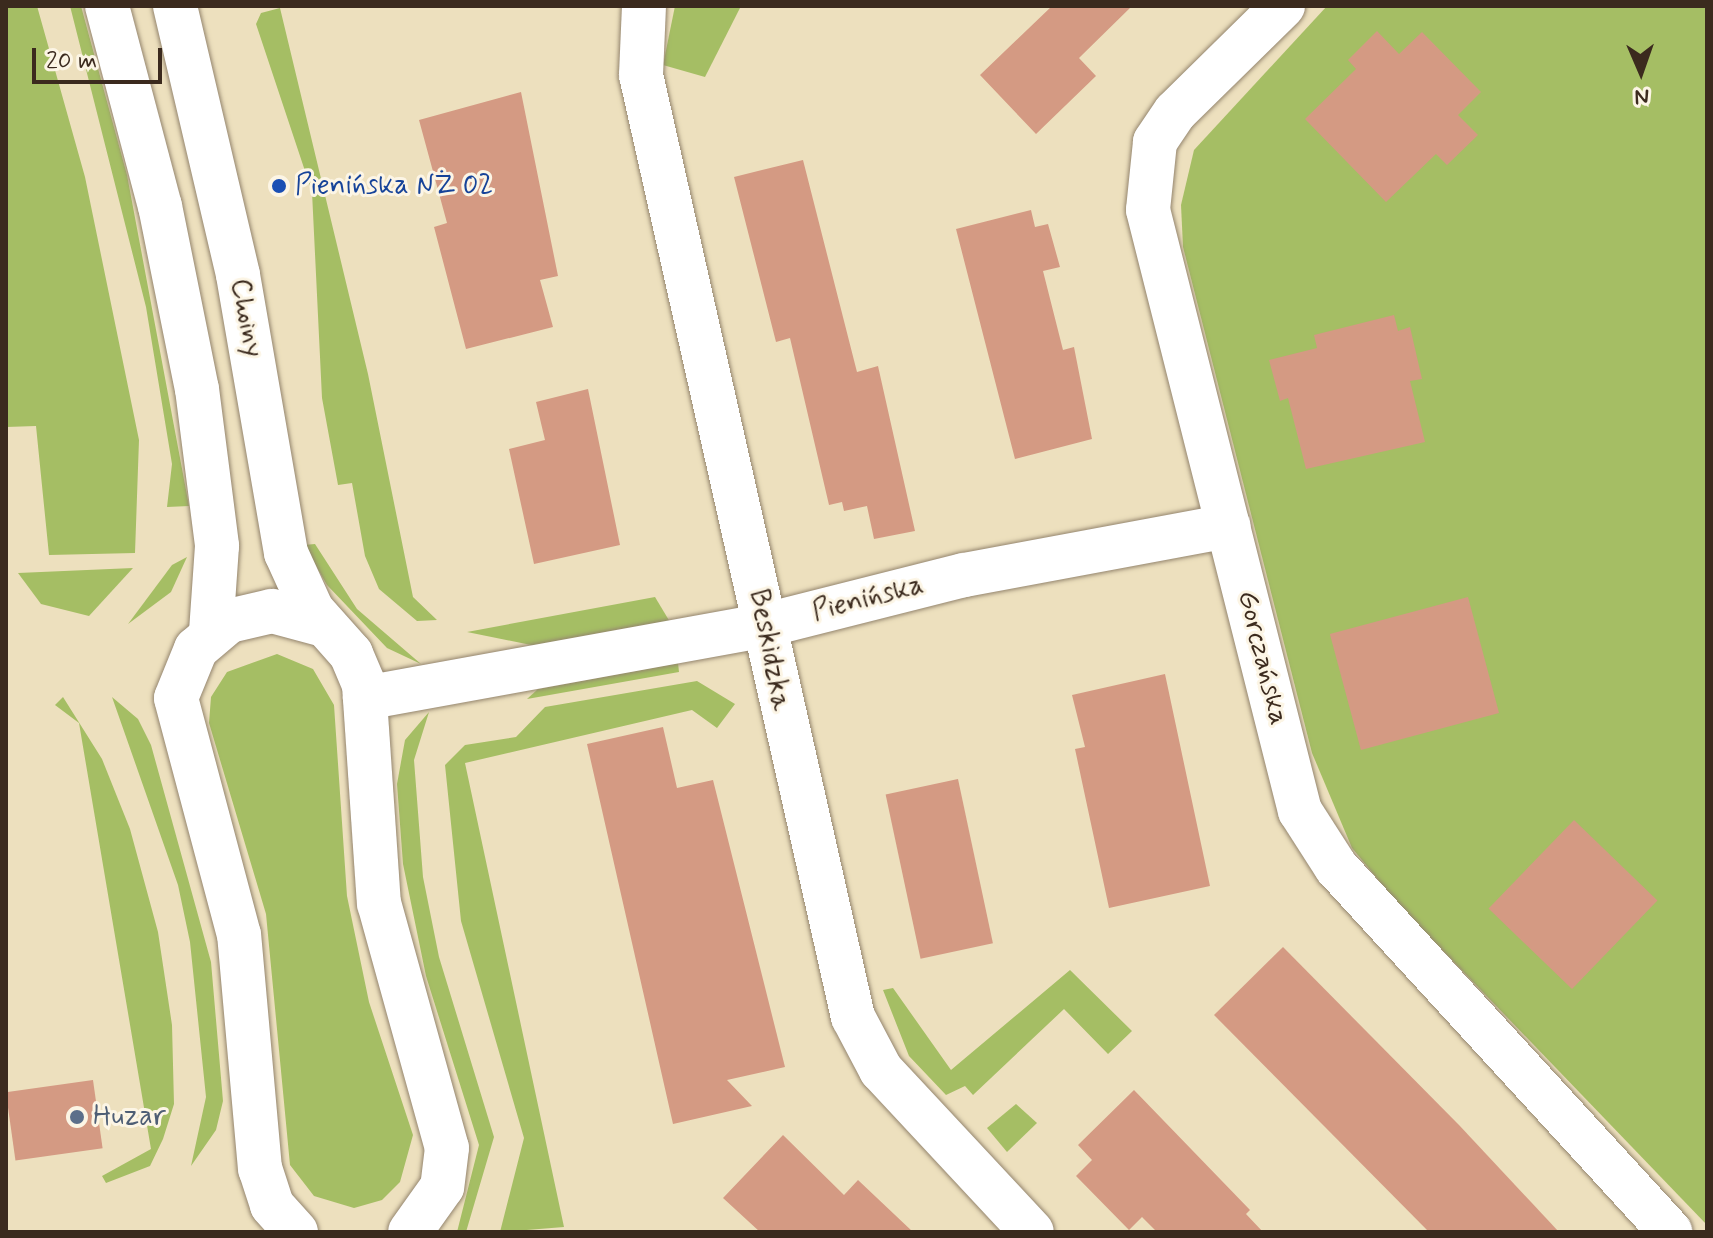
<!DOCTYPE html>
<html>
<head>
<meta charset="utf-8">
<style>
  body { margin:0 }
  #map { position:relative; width:1713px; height:1238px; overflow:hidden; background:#ede0be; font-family:Mynerve,sans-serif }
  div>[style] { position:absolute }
  .green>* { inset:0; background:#a5be64 }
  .building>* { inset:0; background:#d49a83; transform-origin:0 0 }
  .roads { filter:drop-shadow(0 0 2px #94856e) drop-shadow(0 0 2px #94856e) }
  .minor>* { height:44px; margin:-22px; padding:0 22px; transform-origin:22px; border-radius:22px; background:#fff }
  .tertiary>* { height:44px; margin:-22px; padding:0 22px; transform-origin:22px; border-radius:22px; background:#fff }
  .dots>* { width:22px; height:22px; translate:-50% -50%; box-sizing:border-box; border:4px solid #fcf5e5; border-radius:50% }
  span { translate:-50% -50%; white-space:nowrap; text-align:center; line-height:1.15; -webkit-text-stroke:6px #fcf5e5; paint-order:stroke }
  .transit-label { font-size:28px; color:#164399 }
  .left { translate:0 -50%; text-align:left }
  .street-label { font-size:28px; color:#3b2a1e }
  .service-label { font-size:28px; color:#4e5e75 }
  .frame { position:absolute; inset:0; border:8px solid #3b2a1e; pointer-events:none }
  .north { position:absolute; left:1601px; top:32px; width:80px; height:80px; -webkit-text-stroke:6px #fcf5e5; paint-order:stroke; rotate:178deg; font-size:22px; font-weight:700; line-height:32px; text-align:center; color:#3b2a1e }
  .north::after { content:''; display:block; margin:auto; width:28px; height:36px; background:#3b2a1e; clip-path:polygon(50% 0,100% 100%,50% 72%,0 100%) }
  .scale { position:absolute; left:32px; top:48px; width:130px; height:36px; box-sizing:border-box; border:4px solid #3b2a1e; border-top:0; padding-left:10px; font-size:24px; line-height:28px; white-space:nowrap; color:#3b2a1e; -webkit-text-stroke:6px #fcf5e5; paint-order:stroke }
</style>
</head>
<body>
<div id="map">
  <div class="green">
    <i style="clip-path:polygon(6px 6px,37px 6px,85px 177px,139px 440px,135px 553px,49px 555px,36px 426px,6px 427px)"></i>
    <i style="clip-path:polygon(70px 6px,81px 6px,127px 175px,189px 506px,167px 507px,172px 464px,146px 307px)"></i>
    <i style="clip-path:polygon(675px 6px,741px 6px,705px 77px,663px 65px)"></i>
    <i style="clip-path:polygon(1327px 6px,1707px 6px,1707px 1225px,1399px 905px,1352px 848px,1312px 753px,1183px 247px,1181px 205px,1194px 150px)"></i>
    <i style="clip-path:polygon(280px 8px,368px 374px,413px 597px,437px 620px,417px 621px,379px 589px,365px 556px,352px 483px,338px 485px,322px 398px,312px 192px,256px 24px,261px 13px)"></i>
    <i style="clip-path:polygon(315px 544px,357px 609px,421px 664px,387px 648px,327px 585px,304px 545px)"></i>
    <i style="clip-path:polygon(187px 557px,171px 592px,128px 624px,172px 565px)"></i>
    <i style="clip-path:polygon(133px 568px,89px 616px,41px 604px,18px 573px)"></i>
    <i style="clip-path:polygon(655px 597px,670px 622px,536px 646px,467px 632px)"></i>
    <i style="clip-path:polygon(277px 654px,313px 669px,334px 705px,347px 896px,369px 1002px,413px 1135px,400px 1182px,382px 1200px,354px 1208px,314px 1196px,290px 1165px,266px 914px,209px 723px,211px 697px,227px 672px)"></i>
    <i style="clip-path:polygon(678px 663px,679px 672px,527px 699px,538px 689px)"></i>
    <i style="clip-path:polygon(697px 681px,735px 704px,717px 728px,692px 710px,465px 763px,564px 1227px,500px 1232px,524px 1138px,461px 921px,445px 765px,465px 745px,516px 737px,545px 707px)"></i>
    <i style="clip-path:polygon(63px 697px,102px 759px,130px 829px,158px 932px,172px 1025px,174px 1104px,163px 1139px,150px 1166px,106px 1183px,102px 1176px,151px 1149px,79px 723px,55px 705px)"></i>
    <i style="clip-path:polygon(112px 697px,138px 719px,151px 745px,211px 962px,223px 1101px,216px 1130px,191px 1166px,206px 1097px,190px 942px,178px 885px)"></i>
    <i style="clip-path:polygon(429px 712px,414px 760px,423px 877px,439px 957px,494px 1137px,466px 1232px,457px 1232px,479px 1145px,426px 976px,403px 864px,397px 784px,405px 740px)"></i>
    <i style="clip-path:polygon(1070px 970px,1132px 1031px,1108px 1054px,1064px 1009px,973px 1095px,965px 1086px,946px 1095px,909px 1056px,883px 990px,893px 988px,951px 1070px)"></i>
    <i style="clip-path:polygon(1016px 1104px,1037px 1123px,1007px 1152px,987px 1128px)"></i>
  </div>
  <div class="building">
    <i style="clip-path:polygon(1052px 6px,1132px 6px,1079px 58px,1096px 76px,1036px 134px,980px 75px)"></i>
    <i style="clip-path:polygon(1377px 31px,1399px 54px,1422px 32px,1481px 92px,1458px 115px,1478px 135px,1447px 165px,1436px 154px,1386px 202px,1305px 119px,1356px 69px,1348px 60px)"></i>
    <i style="clip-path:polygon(521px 92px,558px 276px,540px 280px,553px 327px,466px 349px,434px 227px,447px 223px,419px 120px)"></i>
    <i style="clip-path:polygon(803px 160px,857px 372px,878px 366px,915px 531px,874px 539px,867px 506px,844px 511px,842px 502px,829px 505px,790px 338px,776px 342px,734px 177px)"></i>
    <i style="clip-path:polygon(1031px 210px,1035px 227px,1048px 224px,1060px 267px,1043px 271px,1063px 350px,1074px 347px,1092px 439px,1015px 459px,956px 229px)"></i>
    <i style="clip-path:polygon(1394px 315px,1398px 331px,1410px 327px,1422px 379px,1410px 381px,1425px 442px,1306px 469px,1288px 398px,1280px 401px,1269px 360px,1317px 348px,1314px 335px)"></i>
    <i style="clip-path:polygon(588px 389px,620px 545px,534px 564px,509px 449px,545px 440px,536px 402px)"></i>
    <i style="left:1468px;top:597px;width:120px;height:143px;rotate:75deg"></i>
    <i style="clip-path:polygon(1165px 674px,1210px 886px,1109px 908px,1075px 749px,1085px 747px,1072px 695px)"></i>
    <i style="clip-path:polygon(663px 727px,677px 788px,713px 780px,785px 1067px,727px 1080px,752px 1106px,673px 1124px,587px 744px)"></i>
    <i style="left:958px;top:779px;width:168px;height:74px;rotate:78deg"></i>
    <i style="left:1574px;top:820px;width:116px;height:123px;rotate:44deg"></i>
    <i style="clip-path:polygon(1283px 947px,1459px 1125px,1559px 1232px,1429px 1232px,1214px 1015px)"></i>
    <i style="left:93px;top:1080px;width:69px;height:88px;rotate:82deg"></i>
    <i style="clip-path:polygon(1134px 1090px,1250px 1210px,1246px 1214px,1263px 1232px,1157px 1232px,1142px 1217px,1129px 1230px,1076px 1176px,1092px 1160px,1078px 1145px)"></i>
    <i style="clip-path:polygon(783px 1135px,844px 1195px,858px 1180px,913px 1232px,760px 1232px,723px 1198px)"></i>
  </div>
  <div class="roads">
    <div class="minor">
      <i style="left:644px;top:6px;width:69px;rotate:92.5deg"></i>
      <i style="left:641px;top:75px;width:966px;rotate:77.32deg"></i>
      <i style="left:853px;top:1017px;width:60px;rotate:62.2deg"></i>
      <i style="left:881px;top:1070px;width:221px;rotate:47deg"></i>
      <i style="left:1283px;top:6px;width:151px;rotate:135.5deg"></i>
      <i style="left:1175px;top:112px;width:36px;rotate:124deg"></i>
      <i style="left:1155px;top:142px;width:68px;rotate:95.9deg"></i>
      <i style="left:1148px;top:210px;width:620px;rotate:75.81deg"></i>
      <i style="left:1300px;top:811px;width:67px;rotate:57.3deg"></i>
      <i style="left:1336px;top:867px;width:495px;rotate:47.5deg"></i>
      <i style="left:365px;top:698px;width:408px;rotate:-10.3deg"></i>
      <i style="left:766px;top:625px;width:204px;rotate:-14.2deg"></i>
      <i style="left:964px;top:575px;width:269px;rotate:-10.5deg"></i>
    </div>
    <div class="tertiary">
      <i style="left:107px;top:6px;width:207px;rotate:75.2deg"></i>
      <i style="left:160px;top:206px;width:187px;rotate:78.6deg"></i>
      <i style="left:197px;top:389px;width:158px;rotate:82.7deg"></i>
      <i style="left:217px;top:546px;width:86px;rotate:94deg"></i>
      <i style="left:175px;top:6px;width:276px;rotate:76.8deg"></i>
      <i style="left:238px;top:275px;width:282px;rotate:80.2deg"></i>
      <i style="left:286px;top:553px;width:63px;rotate:65.5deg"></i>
      <i style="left:312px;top:610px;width:59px;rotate:48.4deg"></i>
      <i style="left:351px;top:654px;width:34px;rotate:67deg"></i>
      <i style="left:364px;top:685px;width:219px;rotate:86.1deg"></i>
      <i style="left:379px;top:903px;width:254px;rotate:74.5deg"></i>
      <i style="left:447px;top:1148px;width:39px;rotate:97deg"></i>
      <i style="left:442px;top:1187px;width:55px;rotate:125.4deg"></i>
      <i style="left:296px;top:1232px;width:36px;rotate:-132deg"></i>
      <i style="left:272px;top:1205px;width:38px;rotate:-108deg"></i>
      <i style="left:260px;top:1169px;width:235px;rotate:-95.1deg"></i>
      <i style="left:239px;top:935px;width:245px;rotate:-104.9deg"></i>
      <i style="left:176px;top:698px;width:53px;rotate:-67.8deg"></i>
      <i style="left:196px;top:649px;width:43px;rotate:-40.3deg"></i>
      <i style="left:229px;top:621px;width:44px;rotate:-13.1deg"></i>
      <i style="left:272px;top:611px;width:54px;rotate:15.1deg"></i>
    </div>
  </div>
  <div class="dots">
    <i style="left:279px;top:186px;background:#1a4fb4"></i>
    <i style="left:77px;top:1117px;background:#5c6f8a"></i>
  </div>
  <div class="transit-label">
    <span class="left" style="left:295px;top:186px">Pienińska NŻ 02</span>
  </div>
  <div class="street-label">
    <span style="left:246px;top:318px;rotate:79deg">Choiny</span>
    <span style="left:868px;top:599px;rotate:-14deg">Pienińska</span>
    <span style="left:769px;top:650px;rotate:79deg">Beskidzka</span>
    <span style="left:1262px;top:658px;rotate:76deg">Gorczańska</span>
  </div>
  <div class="service-label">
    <span class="left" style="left:93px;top:1117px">Huzar</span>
  </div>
  <div class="frame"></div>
  <div class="north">N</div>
  <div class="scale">20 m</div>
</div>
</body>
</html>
